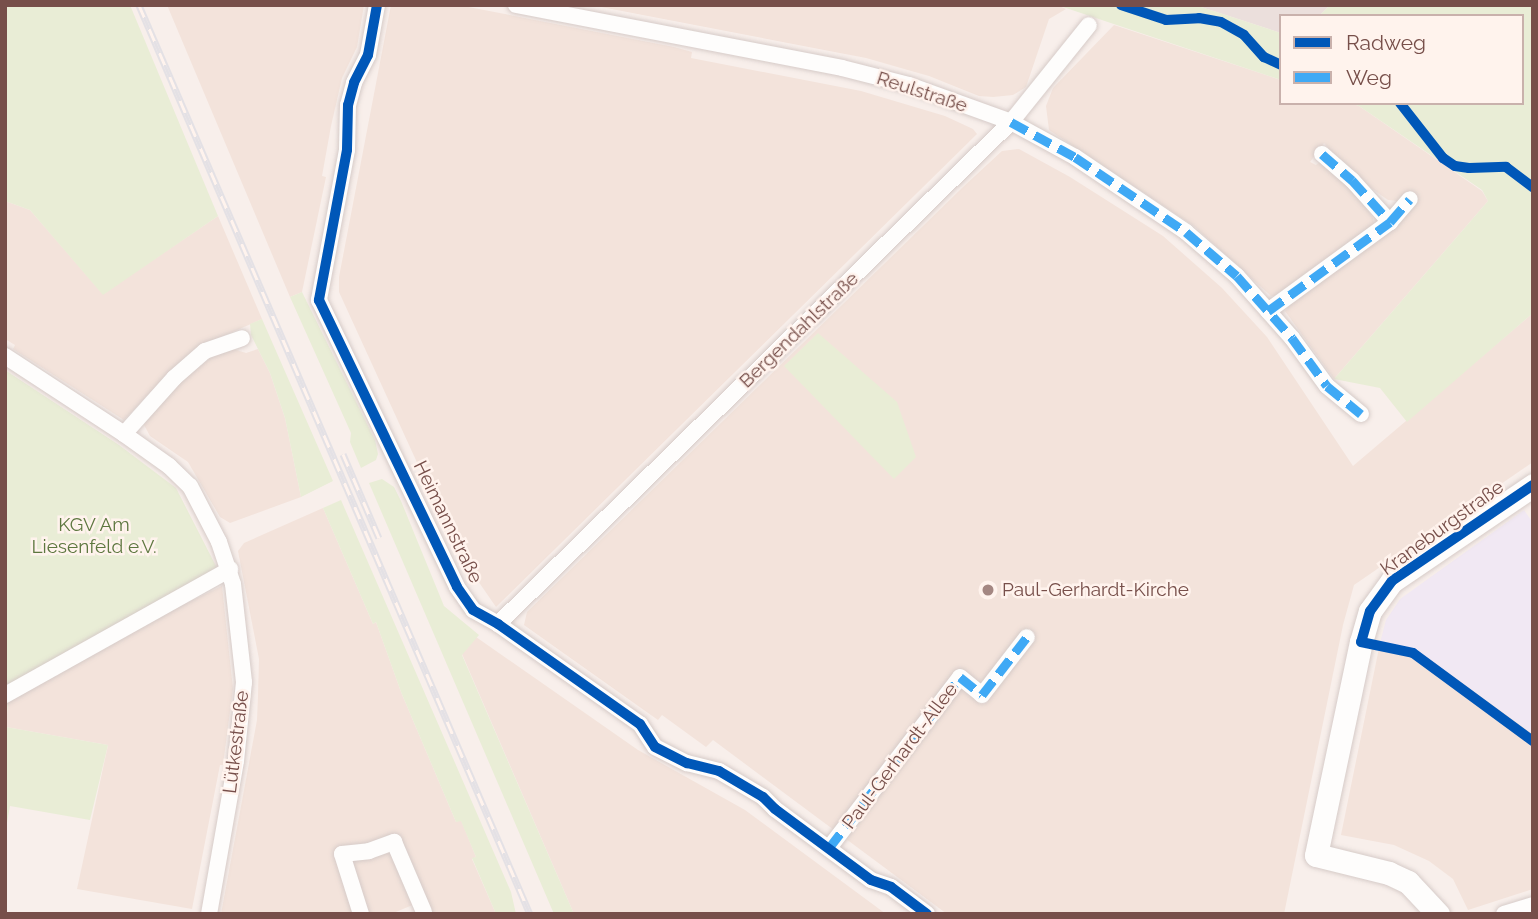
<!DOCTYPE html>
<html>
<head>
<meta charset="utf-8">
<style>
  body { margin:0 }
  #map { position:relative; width:1538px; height:919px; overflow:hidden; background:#f8efeb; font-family:Raleway,sans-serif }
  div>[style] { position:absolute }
  .residential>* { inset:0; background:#f3e3db }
  .industrial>* { inset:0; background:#ebdfdc }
  .education>* { inset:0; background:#f1e8f3 }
  .green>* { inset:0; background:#e9edd6 }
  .roads { filter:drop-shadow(0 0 2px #d6cbc8) drop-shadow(0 0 2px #d6cbc8) }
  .street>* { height:16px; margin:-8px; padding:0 8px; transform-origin:8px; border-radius:8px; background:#fefdfc }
  .secondary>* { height:23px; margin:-11.5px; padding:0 11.5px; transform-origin:11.5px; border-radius:11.5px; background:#fefdfc }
  .rail>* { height:7px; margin-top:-3.5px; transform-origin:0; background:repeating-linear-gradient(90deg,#fff3ed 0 13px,#e4e1e5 0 26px); box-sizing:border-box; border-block:2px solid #e4e1e5 }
  .quiet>* { height:9px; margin-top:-4.5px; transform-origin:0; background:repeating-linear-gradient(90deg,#3fa9f5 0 18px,transparent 0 27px) }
  .cycleway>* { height:10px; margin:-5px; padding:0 5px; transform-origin:5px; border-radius:5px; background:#0057b8 }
  .dots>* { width:19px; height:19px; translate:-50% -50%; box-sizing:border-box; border:4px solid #fff3ed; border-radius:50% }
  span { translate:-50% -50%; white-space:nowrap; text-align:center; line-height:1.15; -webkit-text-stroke:5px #fff3ed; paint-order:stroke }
  .street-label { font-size:19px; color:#774f4a }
  .park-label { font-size:19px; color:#5d773f }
  .poi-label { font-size:19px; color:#774f4a }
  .left { translate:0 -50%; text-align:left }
  .frame { position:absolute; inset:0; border:7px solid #774f4a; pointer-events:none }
  .legend { position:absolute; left:1279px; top:14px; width:245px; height:91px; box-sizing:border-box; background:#fff3ed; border:2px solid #c9b1ac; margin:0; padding:9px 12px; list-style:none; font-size:21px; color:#774f4a }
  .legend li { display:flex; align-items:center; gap:14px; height:35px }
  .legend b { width:35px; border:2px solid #c9b1ac }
</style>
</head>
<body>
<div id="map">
  <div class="residential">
    <i style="clip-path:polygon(167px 5px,364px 5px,357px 47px,342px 78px,331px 126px,322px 176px,326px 177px,302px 292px,290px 297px)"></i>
    <i style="clip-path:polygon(391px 5px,458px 5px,674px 47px,692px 52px,691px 58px,861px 91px,945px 116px,973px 129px,977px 134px,496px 607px,458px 552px,339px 292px,339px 277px)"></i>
    <i style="clip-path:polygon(591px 5px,1057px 5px,1066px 9px,1049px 19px,1026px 87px,1013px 95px,993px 97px,979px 96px,929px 76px,866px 58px)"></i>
    <i style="clip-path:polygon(1114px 25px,1281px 80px,1281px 103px,1350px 103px,1359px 106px,1482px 191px,1488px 201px,1334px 379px,1285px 311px,1293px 301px,1416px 201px,1405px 192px,1398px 201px,1388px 200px,1350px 173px,1324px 143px,1310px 162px,1316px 165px,1320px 162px,1353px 189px,1373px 218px,1374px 225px,1280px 295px,1271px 296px,1194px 226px,1049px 130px,1046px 106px,1053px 88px)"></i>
    <i style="clip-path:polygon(1019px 149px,1070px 177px,1163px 236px,1222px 288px,1267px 337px,1353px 466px,1533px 313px,1533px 462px,1354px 585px,1343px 625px,1284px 914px,947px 914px,713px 740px,706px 747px,662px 715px,658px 720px,524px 625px,527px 612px,963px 187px,1002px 151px)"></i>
    <i style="clip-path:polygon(5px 201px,30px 210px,103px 294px,218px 216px,262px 319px,214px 340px,163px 379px,124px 420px,13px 349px,15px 345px,5px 339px)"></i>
    <i style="clip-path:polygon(233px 349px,246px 353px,258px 349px,270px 373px,285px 418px,301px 497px,230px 523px,220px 517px,188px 462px,150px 436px,143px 423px,179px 383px,214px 355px)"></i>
    <i style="clip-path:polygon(323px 508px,373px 624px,376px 622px,401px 692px,456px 822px,461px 820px,476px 857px,472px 859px,496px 914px,433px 914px,427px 899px,391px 914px,221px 914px,257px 720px,258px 695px,259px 659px,238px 551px,244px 543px)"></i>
    <i style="clip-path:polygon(222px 586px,233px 689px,223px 765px,220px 765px,192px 909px,77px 889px,108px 745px,6px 727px,8px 702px,168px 612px)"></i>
    <i style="clip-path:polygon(476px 637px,638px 750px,745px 810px,886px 914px,574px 914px,462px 654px)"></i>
    <i style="clip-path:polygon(1380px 643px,1417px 650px,1533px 734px,1533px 889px,1468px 910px,1453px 879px,1429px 861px,1394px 845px,1341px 835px)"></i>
  </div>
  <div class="industrial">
    <i style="clip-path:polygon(1195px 5px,1330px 5px,1319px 16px,1281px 16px,1281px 33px)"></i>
  </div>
  <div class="education">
    <i style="clip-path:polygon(1524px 510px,1533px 523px,1533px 734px,1417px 650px,1380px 643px,1386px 620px,1400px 599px)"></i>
  </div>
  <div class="green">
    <i style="clip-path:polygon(5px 5px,130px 5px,218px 216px,103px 295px,30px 210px,5px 201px)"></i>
    <i style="clip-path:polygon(1057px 5px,1195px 5px,1281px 33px,1281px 80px)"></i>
    <i style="clip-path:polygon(1330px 5px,1533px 5px,1533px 313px,1407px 422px,1380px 388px,1334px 379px,1488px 201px,1482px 190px,1359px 106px,1350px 103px,1522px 103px,1522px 16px,1319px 16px)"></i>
    <i style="clip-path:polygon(302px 292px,375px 440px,378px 454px,376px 460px,361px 468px,350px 442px,351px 433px,290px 297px)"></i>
    <i style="clip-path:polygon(262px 319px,333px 481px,301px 497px,285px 418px,270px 373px,251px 335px,250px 324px)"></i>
    <i style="clip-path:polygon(818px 333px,897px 402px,916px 457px,894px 479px,784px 366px)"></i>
    <i style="clip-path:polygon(5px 370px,119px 445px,176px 488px,217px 568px,9px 687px,6px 727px,108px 745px,90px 820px,10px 806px,5px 834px)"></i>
    <i style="clip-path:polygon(382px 479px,394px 487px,401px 501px,444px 606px,479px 635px,462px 655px,574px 914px,554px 914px,369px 483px)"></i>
    <i style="clip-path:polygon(341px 500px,511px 892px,516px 914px,496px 914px,472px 858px,476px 857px,461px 821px,456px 822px,401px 692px,376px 622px,373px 624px,323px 508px)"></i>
  </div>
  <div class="roads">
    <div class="street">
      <i style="left:377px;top:5px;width:51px;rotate:100.2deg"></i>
      <i style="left:368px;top:55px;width:31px;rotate:117deg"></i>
      <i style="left:354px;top:83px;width:23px;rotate:105deg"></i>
      <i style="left:348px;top:105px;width:45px;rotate:91.3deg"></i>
      <i style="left:347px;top:150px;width:153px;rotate:100.6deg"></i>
      <i style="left:319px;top:300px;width:318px;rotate:64.3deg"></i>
      <i style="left:457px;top:587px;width:28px;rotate:55deg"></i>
      <i style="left:473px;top:610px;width:29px;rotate:29deg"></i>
      <i style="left:498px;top:624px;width:174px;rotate:35.2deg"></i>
      <i style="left:640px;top:724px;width:27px;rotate:57deg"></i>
      <i style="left:655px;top:747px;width:36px;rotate:27deg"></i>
      <i style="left:687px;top:763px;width:33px;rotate:14deg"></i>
      <i style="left:719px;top:771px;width:51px;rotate:30.6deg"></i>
      <i style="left:763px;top:797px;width:17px;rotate:45deg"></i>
      <i style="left:775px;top:809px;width:119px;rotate:36.5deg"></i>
      <i style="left:871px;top:880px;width:21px;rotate:19deg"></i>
      <i style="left:891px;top:887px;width:45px;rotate:36.9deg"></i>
      <i style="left:516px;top:5px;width:332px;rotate:10.9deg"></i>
      <i style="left:842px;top:68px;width:69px;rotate:14.2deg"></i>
      <i style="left:909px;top:85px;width:109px;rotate:19.9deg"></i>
      <i style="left:1011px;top:122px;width:73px;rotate:28.7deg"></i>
      <i style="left:1075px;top:157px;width:134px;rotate:34deg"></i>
      <i style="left:1186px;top:232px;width:67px;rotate:40.8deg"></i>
      <i style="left:1237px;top:276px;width:83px;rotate:48.4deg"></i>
      <i style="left:1292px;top:338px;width:59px;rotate:53.9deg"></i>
      <i style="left:1327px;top:386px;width:44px;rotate:39.5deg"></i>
      <i style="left:1322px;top:154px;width:40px;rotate:41deg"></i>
      <i style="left:1352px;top:180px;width:57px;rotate:47.9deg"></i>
      <i style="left:1268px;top:311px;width:151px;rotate:-36.1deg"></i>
      <i style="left:1390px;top:222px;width:30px;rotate:-49deg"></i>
      <i style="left:5px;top:356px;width:142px;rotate:33.2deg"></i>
      <i style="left:124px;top:434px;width:75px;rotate:-48.2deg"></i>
      <i style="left:174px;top:378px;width:41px;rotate:-41.1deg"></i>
      <i style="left:205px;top:351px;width:39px;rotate:-19deg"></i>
      <i style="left:124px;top:434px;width:55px;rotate:35.4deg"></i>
      <i style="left:169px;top:466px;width:29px;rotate:44deg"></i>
      <i style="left:190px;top:486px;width:63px;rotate:62.6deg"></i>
      <i style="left:219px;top:542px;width:44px;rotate:71.6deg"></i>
      <i style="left:233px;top:584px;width:99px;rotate:83.6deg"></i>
      <i style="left:244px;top:682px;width:79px;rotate:95.8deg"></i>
      <i style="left:236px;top:761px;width:155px;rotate:100deg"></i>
      <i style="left:498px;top:624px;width:718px;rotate:-44.38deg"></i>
      <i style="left:1011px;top:122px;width:124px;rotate:-51.2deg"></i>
      <i style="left:5px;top:695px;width:258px;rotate:-29.2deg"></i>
      <i style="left:829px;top:848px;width:215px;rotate:-52.5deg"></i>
      <i style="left:960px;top:677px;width:28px;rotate:39deg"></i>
      <i style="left:982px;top:695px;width:73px;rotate:-52.2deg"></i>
      <i style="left:361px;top:914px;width:63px;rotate:-107.6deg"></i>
      <i style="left:342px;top:854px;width:27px;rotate:-6deg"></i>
      <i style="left:369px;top:851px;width:27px;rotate:-20deg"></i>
      <i style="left:394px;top:842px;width:76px;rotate:66.8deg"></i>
      <i style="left:1504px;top:914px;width:30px;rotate:-17deg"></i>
    </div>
    <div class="secondary">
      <i style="left:1438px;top:914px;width:44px;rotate:-133.2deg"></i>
      <i style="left:1408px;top:882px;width:21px;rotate:-155deg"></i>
      <i style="left:1389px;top:873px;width:75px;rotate:-166.1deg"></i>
      <i style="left:1316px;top:855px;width:218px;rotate:-78.1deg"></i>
      <i style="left:1361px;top:642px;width:32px;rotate:-74deg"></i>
      <i style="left:1370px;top:611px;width:37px;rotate:-54deg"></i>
      <i style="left:1392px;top:581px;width:171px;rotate:-34.2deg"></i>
    </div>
  </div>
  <div class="rail">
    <i style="left:139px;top:5px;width:990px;rotate:66.73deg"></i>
    <i style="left:343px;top:454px;width:91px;rotate:66.8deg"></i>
  </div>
  <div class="quiet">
    <i style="left:1011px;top:122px;width:73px;rotate:28.7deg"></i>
    <i style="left:1075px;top:157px;width:134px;rotate:34deg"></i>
    <i style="left:1186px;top:232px;width:67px;rotate:40.8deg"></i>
    <i style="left:1237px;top:276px;width:83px;rotate:48.4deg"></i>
    <i style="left:1292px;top:338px;width:59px;rotate:53.9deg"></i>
    <i style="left:1327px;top:386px;width:44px;rotate:39.5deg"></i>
    <i style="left:1322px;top:154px;width:40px;rotate:41deg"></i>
    <i style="left:1352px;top:180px;width:57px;rotate:47.9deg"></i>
    <i style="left:1268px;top:311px;width:151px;rotate:-36.1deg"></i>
    <i style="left:1390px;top:222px;width:30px;rotate:-49deg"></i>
    <i style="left:829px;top:848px;width:215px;rotate:-52.5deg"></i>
    <i style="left:960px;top:677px;width:28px;rotate:39deg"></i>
    <i style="left:982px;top:695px;width:73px;rotate:-52.2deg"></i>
  </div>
  <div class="cycleway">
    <i style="left:377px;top:5px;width:51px;rotate:100.2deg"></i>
    <i style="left:368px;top:55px;width:31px;rotate:117deg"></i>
    <i style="left:354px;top:83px;width:23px;rotate:105deg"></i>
    <i style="left:348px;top:105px;width:45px;rotate:91.3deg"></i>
    <i style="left:347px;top:150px;width:153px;rotate:100.6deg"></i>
    <i style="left:319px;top:300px;width:318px;rotate:64.3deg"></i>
    <i style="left:457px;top:587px;width:28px;rotate:55deg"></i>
    <i style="left:473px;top:610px;width:29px;rotate:29deg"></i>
    <i style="left:498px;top:624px;width:174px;rotate:35.2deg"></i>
    <i style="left:640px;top:724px;width:27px;rotate:57deg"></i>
    <i style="left:655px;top:747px;width:36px;rotate:27deg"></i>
    <i style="left:687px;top:763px;width:33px;rotate:14deg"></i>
    <i style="left:719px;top:771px;width:51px;rotate:30.6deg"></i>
    <i style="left:763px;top:797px;width:17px;rotate:45deg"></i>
    <i style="left:775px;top:809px;width:119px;rotate:36.5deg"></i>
    <i style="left:871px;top:880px;width:21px;rotate:19deg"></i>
    <i style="left:891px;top:887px;width:45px;rotate:36.9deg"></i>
    <i style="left:1121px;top:5px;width:47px;rotate:18.4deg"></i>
    <i style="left:1166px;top:20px;width:33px;rotate:-3deg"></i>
    <i style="left:1199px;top:18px;width:22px;rotate:10deg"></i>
    <i style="left:1221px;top:22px;width:26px;rotate:29deg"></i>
    <i style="left:1244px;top:35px;width:30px;rotate:48deg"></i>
    <i style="left:1264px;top:57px;width:19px;rotate:25deg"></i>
    <i style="left:1400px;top:103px;width:70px;rotate:52deg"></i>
    <i style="left:1443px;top:158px;width:14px;rotate:34deg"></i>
    <i style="left:1455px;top:166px;width:14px;rotate:8deg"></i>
    <i style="left:1469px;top:168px;width:37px;rotate:-2deg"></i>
    <i style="left:1506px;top:167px;width:34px;rotate:37deg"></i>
    <i style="left:1533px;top:485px;width:171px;rotate:145.8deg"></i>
    <i style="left:1392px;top:581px;width:37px;rotate:126deg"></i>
    <i style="left:1370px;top:611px;width:32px;rotate:106deg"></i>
    <i style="left:1361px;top:642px;width:53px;rotate:11.9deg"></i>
    <i style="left:1413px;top:653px;width:149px;rotate:36.3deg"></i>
  </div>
  <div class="dots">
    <i style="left:988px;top:590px;background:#a48782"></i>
  </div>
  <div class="street-label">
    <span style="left:922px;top:92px;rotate:18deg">Reulstraße</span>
    <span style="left:799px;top:330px;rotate:-44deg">Bergendahlstraße</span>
    <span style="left:448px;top:522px;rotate:64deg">Heimannstraße</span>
    <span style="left:1442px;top:528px;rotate:-36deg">Kraneburgstraße</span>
    <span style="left:236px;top:742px;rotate:-83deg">Lütkestraße</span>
    <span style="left:900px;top:756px;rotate:-53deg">Paul-Gerhardt-Allee</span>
  </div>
  <div class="park-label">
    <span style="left:94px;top:536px">KGV Am<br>Liesenfeld e.V.</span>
  </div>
  <div class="poi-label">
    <span class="left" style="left:1002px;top:590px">Paul-Gerhardt-Kirche</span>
  </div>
  <div class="frame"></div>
  <ul class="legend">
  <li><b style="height:9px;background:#0057b8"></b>Radweg</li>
  <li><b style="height:9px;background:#3fa9f5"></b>Weg</li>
  </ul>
</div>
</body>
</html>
